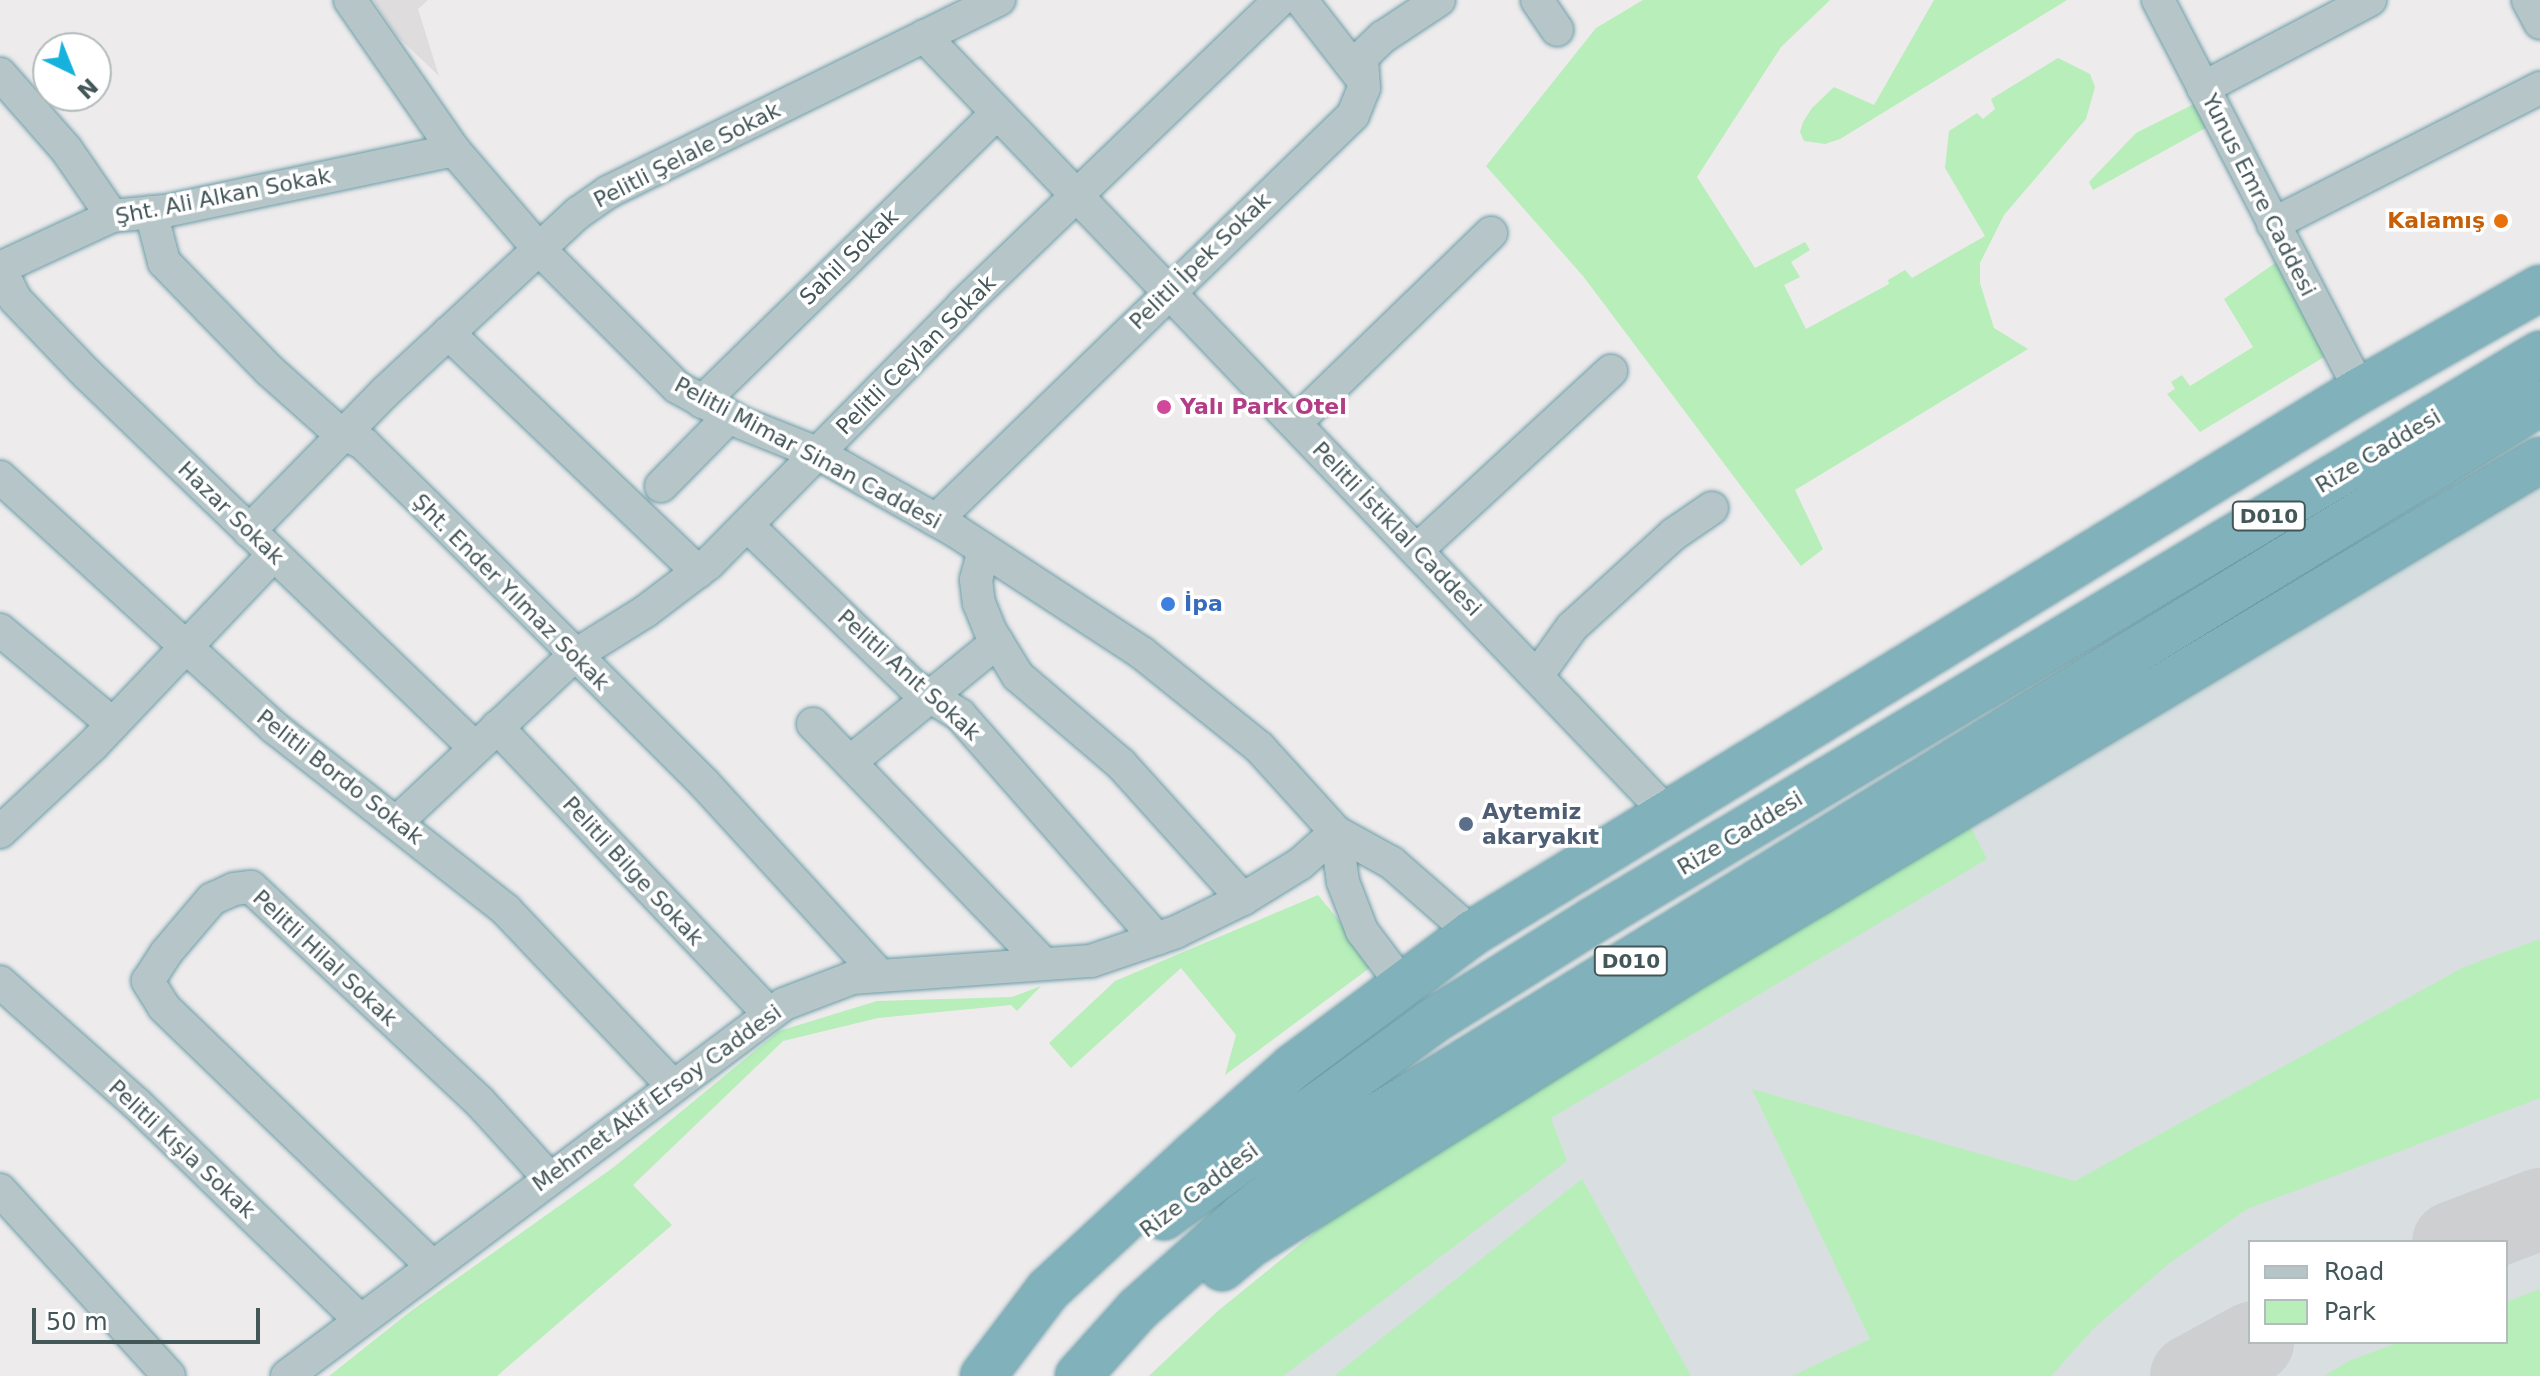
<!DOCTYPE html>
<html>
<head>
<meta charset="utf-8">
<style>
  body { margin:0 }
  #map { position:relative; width:2540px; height:1376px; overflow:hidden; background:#eeebec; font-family:"DejaVu Sans",sans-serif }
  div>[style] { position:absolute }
  .education>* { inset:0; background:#dfdcdd }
  .airport>* { inset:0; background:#d9dfe0 }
  .green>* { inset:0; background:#b7eeb9 }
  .taxiway>* { height:82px; margin:-41px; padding:0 41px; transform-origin:41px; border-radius:41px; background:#cecfd1 }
  .roads { filter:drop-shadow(0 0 2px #6c9da7) drop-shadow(0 0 2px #6c9da7) }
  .minor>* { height:32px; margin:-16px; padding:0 16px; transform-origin:16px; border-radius:16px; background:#b6c6c8 }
  .highway>* { height:44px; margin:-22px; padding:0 22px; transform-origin:22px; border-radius:22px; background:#81b2bc }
  .dots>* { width:22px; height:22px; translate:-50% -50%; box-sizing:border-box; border:4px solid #fff; border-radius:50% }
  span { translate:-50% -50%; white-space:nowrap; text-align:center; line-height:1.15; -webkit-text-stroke:7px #fff; paint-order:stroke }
  .shield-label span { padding:2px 6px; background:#fff; border:2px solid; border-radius:6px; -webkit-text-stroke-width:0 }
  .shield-label { font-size:20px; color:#435658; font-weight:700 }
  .street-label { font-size:22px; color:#435658 }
  .food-label { font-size:22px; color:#c56008; font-weight:700 }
  .right { translate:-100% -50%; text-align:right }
  .hotel-label { font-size:22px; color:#b23c85; font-weight:700 }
  .left { translate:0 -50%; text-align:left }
  .shop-label { font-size:22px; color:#366cbe; font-weight:700 }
  .service-label { font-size:22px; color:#4e5e75; font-weight:700 }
  .legend { position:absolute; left:2248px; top:1240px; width:260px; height:104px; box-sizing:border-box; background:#fff; border:2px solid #b4bbbc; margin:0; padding:10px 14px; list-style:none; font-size:24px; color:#435658 }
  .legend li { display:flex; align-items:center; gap:16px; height:40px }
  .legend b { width:40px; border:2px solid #b4bbbc }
  .north { position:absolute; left:32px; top:32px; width:80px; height:80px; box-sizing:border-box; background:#fff; border:2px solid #b4bbbc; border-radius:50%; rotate:137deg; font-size:22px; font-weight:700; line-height:32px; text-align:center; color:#435658 }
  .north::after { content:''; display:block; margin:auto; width:28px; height:36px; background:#16b1dd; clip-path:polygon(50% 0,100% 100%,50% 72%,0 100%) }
  .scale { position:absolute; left:32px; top:1308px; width:228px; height:36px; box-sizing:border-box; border:4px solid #435658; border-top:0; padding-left:10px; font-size:24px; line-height:28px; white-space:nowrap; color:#435658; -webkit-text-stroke:6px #fff; paint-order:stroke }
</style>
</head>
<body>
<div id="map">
  <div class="education">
    <i style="clip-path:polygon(373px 0,428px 0,418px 9px,439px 76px,397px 36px)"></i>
  </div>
  <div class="airport">
    <i style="clip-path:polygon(evenodd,2540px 473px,2540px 1376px,1149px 1376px,1218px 1311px,1330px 1220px,2540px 473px,2250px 1242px,2506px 1242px,2506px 1342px,2250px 1342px,2250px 1242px)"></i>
  </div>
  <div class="green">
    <i style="clip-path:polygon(1643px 0,1830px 0,1781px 47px,1697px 177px,1755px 268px,1805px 242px,1810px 250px,1791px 262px,1800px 277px,1784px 285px,1806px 329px,1889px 284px,1888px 280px,1905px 270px,1912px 278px,1985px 236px,1945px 168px,1949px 131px,1977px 113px,1983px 119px,1995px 109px,1991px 99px,2058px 58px,2090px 74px,2095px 87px,2086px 119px,2004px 215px,1980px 263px,1980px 283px,1994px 328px,2028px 349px,1795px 490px,1823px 549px,1801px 566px,1583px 276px,1486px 166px,1596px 28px)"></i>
    <i style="clip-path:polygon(1934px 0,2067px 0,1840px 139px,1825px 144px,1804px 141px,1800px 132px,1803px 122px,1812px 108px,1834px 87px,1874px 105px)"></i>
    <i style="clip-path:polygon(2200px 101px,2211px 125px,2093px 190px,2089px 182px,2136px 133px)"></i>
    <i style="clip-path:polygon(2282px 258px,2334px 351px,2200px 432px,2167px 394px,2175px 389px,2171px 382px,2182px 375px,2190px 386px,2253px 347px,2224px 299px)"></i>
    <i style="clip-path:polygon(1967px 820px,1987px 859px,1551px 1118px,1567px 1161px,1283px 1376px,1149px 1376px,1218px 1311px,1330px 1220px)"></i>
    <i style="clip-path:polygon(1318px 895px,1375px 964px,1225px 1075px,1236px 1035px,1181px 968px,1071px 1068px,1049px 1043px,1115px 981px)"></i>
    <i style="clip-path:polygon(2540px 939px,2540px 1098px,2247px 1209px,2167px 1265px,2093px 1329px,2051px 1376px,1792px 1376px,1870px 1339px,1752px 1089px,2075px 1181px,2464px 967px)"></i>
    <i style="clip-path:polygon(1041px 986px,1017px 1011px,1011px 1005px,878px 1018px,783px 1041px,633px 1185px,672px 1225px,497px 1376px,329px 1376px,411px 1311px,614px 1167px,779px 1031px,877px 1001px,1012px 997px)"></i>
    <i style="clip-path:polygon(1582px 1179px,1691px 1376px,1334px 1376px)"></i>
    <i style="clip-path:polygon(2540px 1289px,2540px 1376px,2324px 1376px,2349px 1361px,2399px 1342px,2506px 1342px,2506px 1302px)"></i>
  </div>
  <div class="taxiway">
    <i style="left:2453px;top:1242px;width:93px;rotate:-20.8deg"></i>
    <i style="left:2191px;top:1376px;width:71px;rotate:-28.7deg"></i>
  </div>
  <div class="roads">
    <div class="minor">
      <i style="left:350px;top:0;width:183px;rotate:55.3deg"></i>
      <i style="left:454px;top:150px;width:128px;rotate:49.4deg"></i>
      <i style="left:537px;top:247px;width:198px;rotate:45deg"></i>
      <i style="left:677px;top:387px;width:74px;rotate:29deg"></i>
      <i style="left:742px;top:423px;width:83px;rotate:21.9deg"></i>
      <i style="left:819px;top:454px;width:155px;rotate:29.4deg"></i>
      <i style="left:954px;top:530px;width:225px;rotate:33.2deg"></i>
      <i style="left:1142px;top:653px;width:150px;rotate:38.8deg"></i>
      <i style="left:1259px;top:747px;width:115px;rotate:47.8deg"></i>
      <i style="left:1336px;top:832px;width:64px;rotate:29deg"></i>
      <i style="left:1392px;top:863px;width:106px;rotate:41.2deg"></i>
      <i style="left:1301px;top:0;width:101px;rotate:52.2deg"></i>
      <i style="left:1537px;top:0;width:36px;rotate:56deg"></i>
      <i style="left:2158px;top:0;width:439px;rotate:62.6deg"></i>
      <i style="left:2528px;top:0;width:26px;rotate:62deg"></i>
      <i style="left:924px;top:36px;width:1078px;rotate:46.28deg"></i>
      <i style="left:0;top:74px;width:100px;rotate:48.7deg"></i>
      <i style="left:66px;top:149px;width:81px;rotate:55.5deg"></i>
      <i style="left:2203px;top:88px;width:189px;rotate:-27.8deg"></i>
      <i style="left:151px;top:212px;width:52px;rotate:75.4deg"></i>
      <i style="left:164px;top:262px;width:151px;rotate:45.8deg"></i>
      <i style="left:269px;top:370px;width:89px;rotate:41.8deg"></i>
      <i style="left:335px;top:429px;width:33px;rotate:27deg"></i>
      <i style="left:364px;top:444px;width:88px;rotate:44.5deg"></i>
      <i style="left:427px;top:506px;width:392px;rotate:45deg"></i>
      <i style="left:704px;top:783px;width:261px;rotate:47.6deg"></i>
      <i style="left:2273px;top:224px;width:300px;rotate:-27deg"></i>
      <i style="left:0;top:268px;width:34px;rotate:64deg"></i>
      <i style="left:15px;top:299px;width:104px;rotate:46.2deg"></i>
      <i style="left:87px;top:374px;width:539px;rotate:43.95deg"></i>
      <i style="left:0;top:268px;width:123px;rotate:-24.9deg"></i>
      <i style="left:112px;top:216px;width:53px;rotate:-5.4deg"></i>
      <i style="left:165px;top:211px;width:295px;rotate:-11.9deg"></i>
      <i style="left:448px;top:333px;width:346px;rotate:43.7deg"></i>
      <i style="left:702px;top:402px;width:413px;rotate:-44.4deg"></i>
      <i style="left:1295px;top:423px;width:273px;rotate:-44.1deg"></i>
      <i style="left:0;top:477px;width:372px;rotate:42.4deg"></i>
      <i style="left:275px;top:728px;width:294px;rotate:38.2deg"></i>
      <i style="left:506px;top:910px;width:241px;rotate:46.5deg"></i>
      <i style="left:661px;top:486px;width:98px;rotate:-45.4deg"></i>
      <i style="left:936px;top:520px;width:581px;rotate:-44.16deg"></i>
      <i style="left:1353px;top:115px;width:29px;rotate:-68deg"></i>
      <i style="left:1364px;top:88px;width:31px;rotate:-94deg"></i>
      <i style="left:1362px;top:57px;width:29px;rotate:-44deg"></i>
      <i style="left:1383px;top:37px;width:67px;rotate:-33.5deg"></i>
      <i style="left:748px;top:526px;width:228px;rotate:44.1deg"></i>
      <i style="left:912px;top:685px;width:57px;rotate:32deg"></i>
      <i style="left:960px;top:715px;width:298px;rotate:48.7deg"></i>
      <i style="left:249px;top:531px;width:193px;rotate:-45.6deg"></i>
      <i style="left:384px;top:393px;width:265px;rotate:-42.9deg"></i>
      <i style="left:578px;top:213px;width:37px;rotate:-35deg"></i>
      <i style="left:608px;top:192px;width:436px;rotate:-26.2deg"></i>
      <i style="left:984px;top:550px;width:31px;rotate:105deg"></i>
      <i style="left:976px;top:580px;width:23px;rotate:83deg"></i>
      <i style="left:979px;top:603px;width:31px;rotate:68deg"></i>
      <i style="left:991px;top:632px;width:52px;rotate:58.5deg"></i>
      <i style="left:1018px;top:676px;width:135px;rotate:40.5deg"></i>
      <i style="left:1121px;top:764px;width:182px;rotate:47.9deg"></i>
      <i style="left:1417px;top:550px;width:264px;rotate:-42.7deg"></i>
      <i style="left:0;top:630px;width:147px;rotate:39.8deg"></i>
      <i style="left:1537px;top:676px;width:60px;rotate:-54.5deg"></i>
      <i style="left:1572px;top:627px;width:138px;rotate:-42.4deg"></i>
      <i style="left:1674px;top:534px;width:46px;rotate:-34.4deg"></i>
      <i style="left:813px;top:724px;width:332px;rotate:46.1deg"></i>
      <i style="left:497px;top:727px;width:395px;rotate:46.5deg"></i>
      <i style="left:850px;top:762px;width:190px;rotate:-39.2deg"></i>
      <i style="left:397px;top:822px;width:243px;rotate:-43.2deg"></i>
      <i style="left:574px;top:656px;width:85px;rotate:-32deg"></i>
      <i style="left:646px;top:611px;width:78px;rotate:-37.2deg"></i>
      <i style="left:708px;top:564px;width:363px;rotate:-45.4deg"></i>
      <i style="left:963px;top:305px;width:440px;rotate:-43.9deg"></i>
      <i style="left:0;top:832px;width:127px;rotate:-43.1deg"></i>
      <i style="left:93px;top:745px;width:263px;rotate:-46.5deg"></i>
      <i style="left:1336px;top:832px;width:50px;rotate:82deg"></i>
      <i style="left:1343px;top:882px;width:53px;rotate:68.8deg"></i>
      <i style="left:1362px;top:931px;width:65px;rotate:53.1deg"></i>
      <i style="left:0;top:982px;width:182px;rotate:41.7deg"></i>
      <i style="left:136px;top:1103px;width:312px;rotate:44.1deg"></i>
      <i style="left:0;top:1190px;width:251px;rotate:47.7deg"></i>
      <i style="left:432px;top:1266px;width:373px;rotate:-136deg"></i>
      <i style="left:164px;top:1007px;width:31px;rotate:-122deg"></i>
      <i style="left:148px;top:981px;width:33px;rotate:-57deg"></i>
      <i style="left:166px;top:953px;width:71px;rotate:-49.6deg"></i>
      <i style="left:212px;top:899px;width:24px;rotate:-24deg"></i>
      <i style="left:234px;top:889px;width:17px;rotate:-7deg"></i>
      <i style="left:251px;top:887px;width:313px;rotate:43.2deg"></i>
      <i style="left:479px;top:1101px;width:104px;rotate:47.7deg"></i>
      <i style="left:287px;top:1376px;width:621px;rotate:-36.81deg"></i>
      <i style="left:784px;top:1004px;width:73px;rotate:-20.9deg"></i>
      <i style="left:852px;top:978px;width:240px;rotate:-4.1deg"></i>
      <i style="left:1091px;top:961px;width:90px;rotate:-18.8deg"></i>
      <i style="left:1176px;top:932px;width:75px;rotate:-26.2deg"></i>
      <i style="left:1243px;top:899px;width:67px;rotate:-31.6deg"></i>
      <i style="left:1300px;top:864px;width:48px;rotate:-41.6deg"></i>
    </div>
    <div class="highway">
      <i style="left:1164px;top:1217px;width:331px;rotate:-36.1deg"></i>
      <i style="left:1431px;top:1022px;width:190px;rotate:-32.1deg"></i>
      <i style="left:1592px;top:921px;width:1105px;rotate:-30.88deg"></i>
      <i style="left:1222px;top:1268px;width:38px;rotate:-40deg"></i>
      <i style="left:1251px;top:1244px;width:518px;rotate:-32.06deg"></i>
      <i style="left:1690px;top:969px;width:991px;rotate:-30.91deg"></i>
      <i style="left:983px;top:1376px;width:108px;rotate:-52.9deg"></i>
      <i style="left:1048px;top:1290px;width:202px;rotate:-42.8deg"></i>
      <i style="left:1196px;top:1153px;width:130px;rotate:-41.6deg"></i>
      <i style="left:1293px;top:1067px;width:224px;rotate:-36.8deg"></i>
      <i style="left:1472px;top:933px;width:1041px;rotate:-31.45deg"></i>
      <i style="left:2360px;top:390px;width:207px;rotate:-29.5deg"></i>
      <i style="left:1078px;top:1376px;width:90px;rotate:-48.2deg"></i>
      <i style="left:1138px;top:1309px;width:141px;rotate:-41.8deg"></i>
      <i style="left:1243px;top:1215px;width:134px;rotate:-37.7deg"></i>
      <i style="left:1349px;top:1133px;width:1397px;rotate:-31.51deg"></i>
    </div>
  </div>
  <div class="dots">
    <i style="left:2501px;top:221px;background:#e8710a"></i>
    <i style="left:1164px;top:407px;background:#d1479c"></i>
    <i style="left:1168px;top:604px;background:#3f7fe0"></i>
    <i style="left:1466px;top:824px;background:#5c6f8a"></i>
  </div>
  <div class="shield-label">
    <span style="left:2269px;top:516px">D010</span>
    <span style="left:1631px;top:961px">D010</span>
  </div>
  <div class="street-label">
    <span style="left:687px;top:155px;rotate:-27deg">Pelitli Şelale Sokak</span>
    <span style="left:2259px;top:195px;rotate:63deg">Yunus Emre Caddesi</span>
    <span style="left:223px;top:196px;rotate:-11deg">Şht. Ali Alkan Sokak</span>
    <span style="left:849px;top:257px;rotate:-44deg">Sahil Sokak</span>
    <span style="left:1200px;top:261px;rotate:-44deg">Pelitli İpek Sokak</span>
    <span style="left:916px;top:355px;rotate:-45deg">Pelitli Ceylan Sokak</span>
    <span style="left:2378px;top:451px;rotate:-31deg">Rize Caddesi</span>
    <span style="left:808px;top:453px;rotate:28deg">Pelitli Mimar Sinan Caddesi</span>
    <span style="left:231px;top:513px;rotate:44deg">Hazar Sokak</span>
    <span style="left:1397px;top:529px;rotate:46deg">Pelitli İstiklal Caddesi</span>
    <span style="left:511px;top:592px;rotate:45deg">Şht. Ender Yılmaz Sokak</span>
    <span style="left:909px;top:675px;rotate:42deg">Pelitli Anıt Sokak</span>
    <span style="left:340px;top:777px;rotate:38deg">Pelitli Bordo Sokak</span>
    <span style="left:1740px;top:833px;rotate:-31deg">Rize Caddesi</span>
    <span style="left:633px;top:871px;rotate:47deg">Pelitli Bilge Sokak</span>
    <span style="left:325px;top:958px;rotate:43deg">Pelitli Hilal Sokak</span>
    <span style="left:657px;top:1098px;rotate:-36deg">Mehmet Akif Ersoy Caddesi</span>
    <span style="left:182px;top:1149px;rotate:43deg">Pelitli Kışla Sokak</span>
    <span style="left:1199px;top:1190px;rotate:-37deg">Rize Caddesi</span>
  </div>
  <div class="food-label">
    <span class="right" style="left:2485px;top:221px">Kalamış</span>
  </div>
  <div class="hotel-label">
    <span class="left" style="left:1180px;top:407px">Yalı Park Otel</span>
  </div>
  <div class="shop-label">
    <span class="left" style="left:1184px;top:604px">İpa</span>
  </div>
  <div class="service-label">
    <span class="left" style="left:1482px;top:824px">Aytemiz<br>akaryakıt</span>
  </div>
  <ul class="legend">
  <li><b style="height:10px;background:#b6c6c8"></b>Road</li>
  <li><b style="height:22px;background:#b7eeb9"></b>Park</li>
  </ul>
  <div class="north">N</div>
  <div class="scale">50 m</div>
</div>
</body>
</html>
